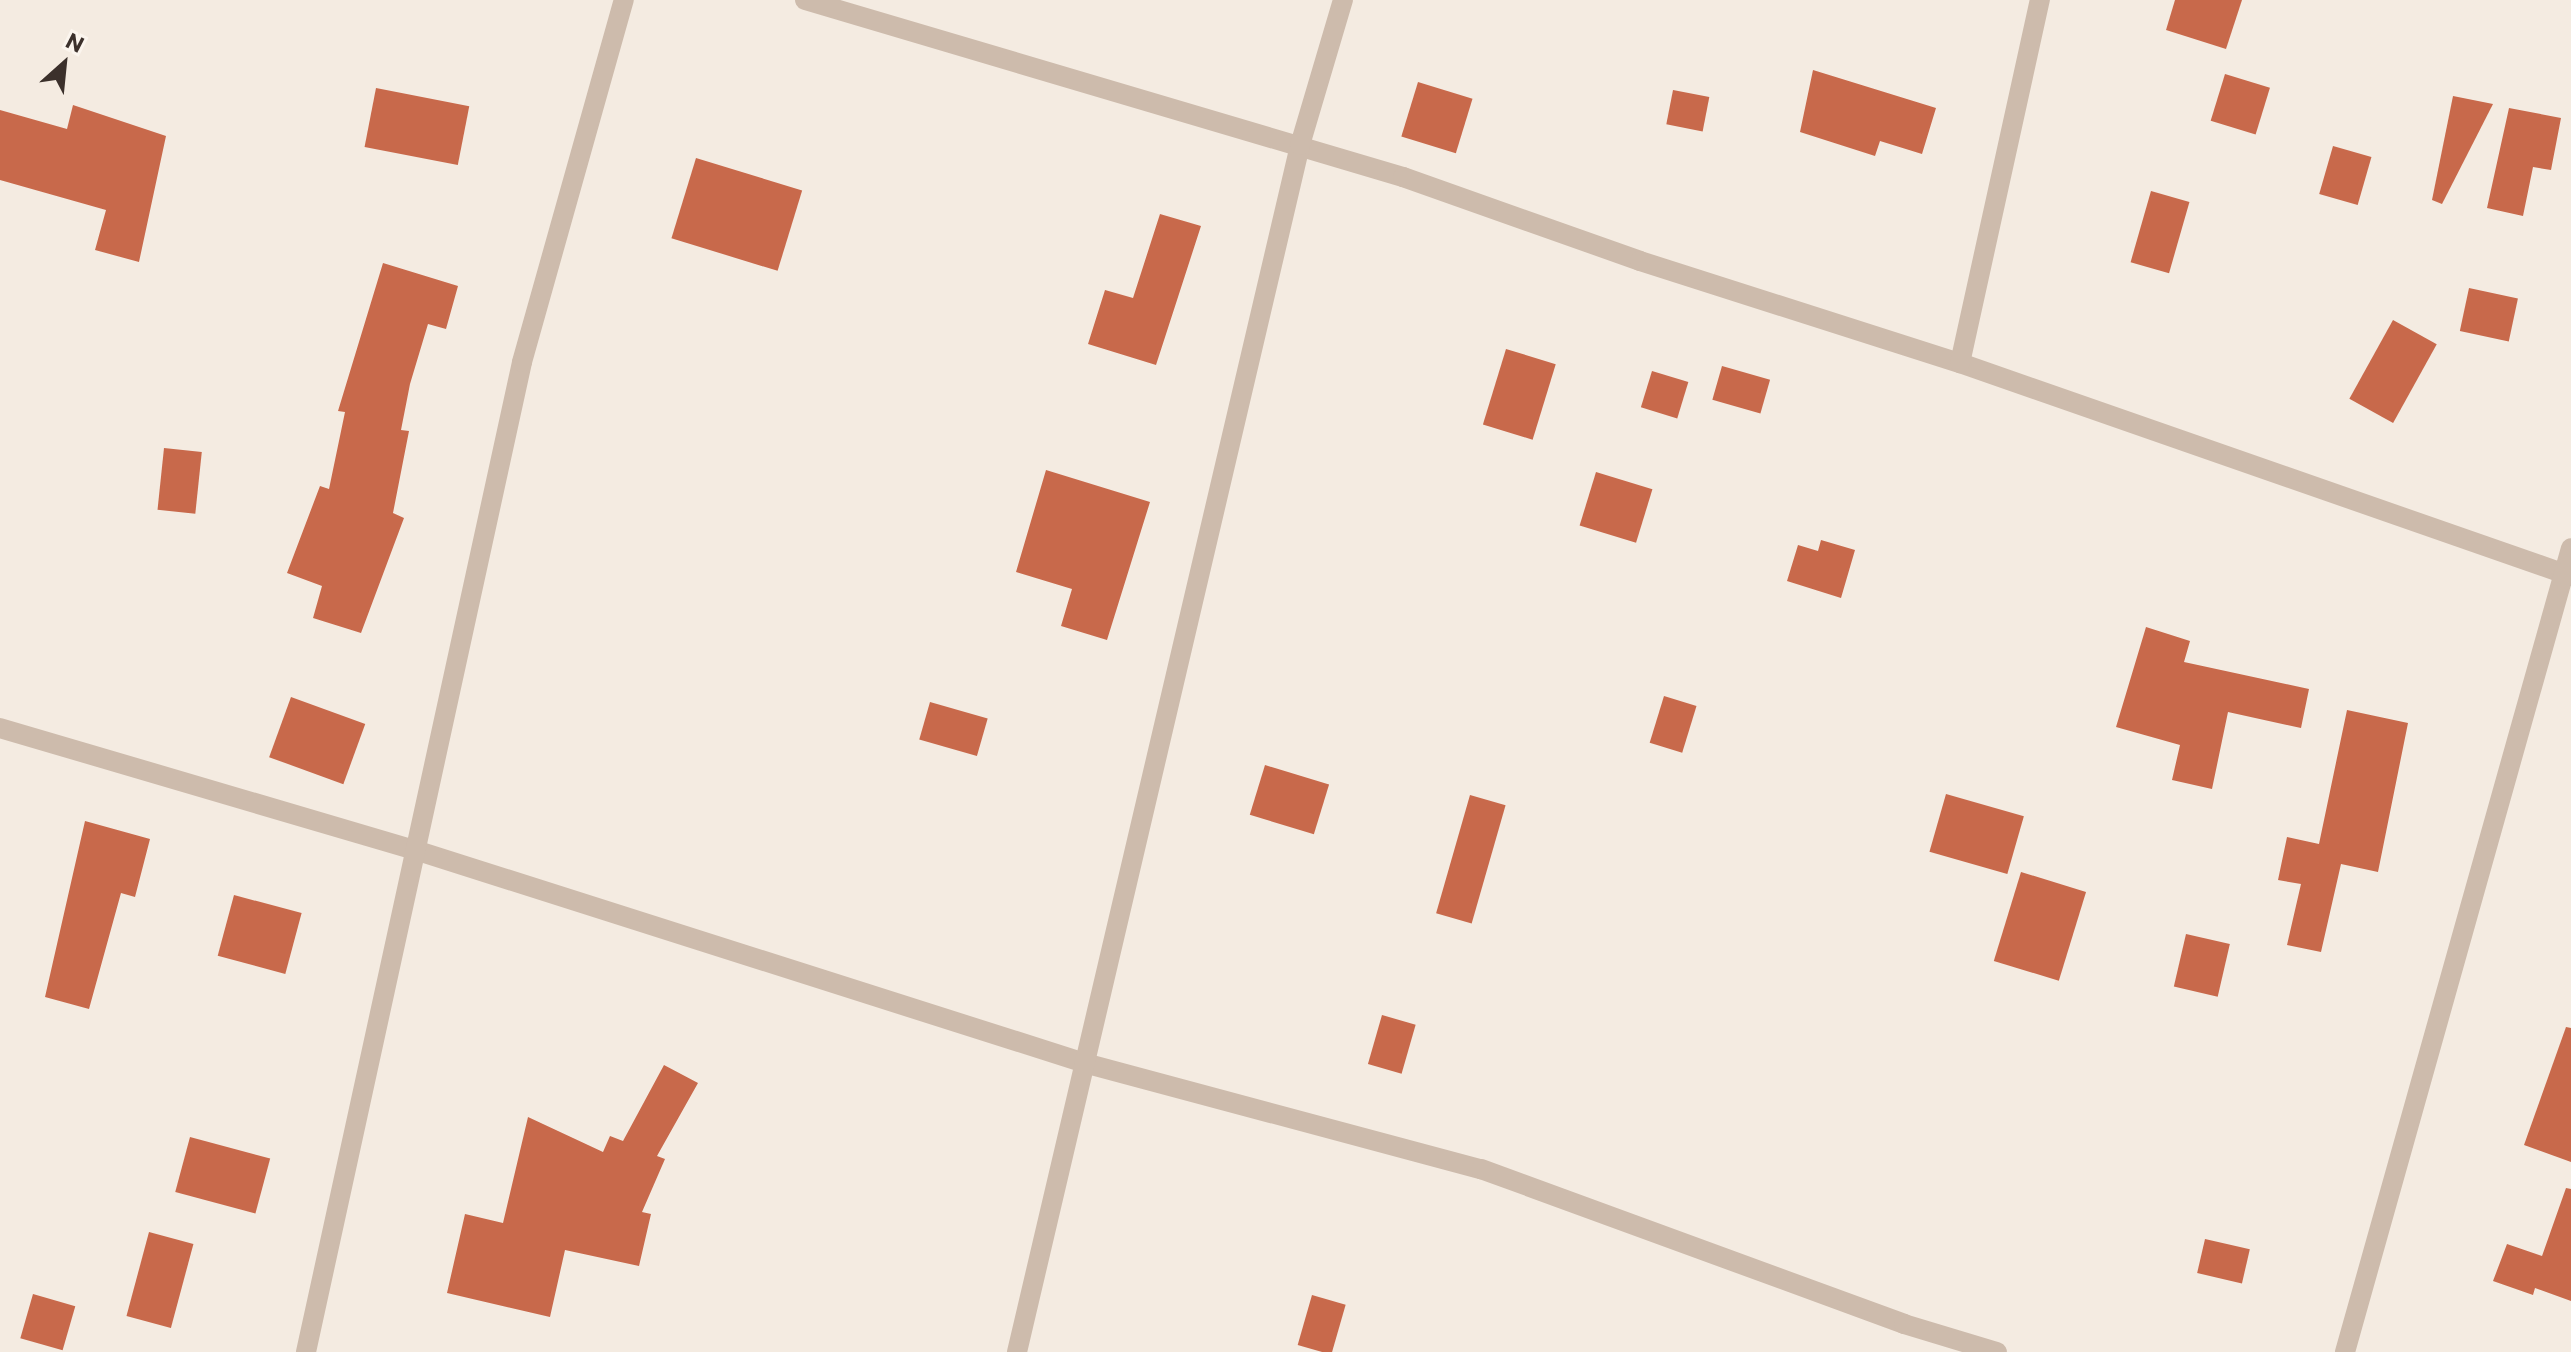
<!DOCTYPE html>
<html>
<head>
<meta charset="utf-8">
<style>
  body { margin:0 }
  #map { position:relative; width:2571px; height:1352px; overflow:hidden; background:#f4ebe1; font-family:Commissioner,sans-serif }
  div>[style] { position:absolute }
  .building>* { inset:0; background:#c8694b; transform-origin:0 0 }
  .minor>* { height:20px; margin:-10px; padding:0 10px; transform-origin:10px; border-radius:10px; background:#cdbbac }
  span { translate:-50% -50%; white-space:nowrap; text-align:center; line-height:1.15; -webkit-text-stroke:8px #fbf5ee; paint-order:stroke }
  .north { position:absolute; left:24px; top:24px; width:80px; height:80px; -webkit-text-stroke:6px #fbf5ee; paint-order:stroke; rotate:27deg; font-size:22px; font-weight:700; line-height:32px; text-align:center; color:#3b302b }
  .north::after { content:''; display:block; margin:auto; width:28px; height:36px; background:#3b302b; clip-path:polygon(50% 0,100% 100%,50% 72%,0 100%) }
</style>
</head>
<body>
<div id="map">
  <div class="building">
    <i style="clip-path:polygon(2175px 0,2242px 0,2226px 49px,2166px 30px)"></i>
    <i style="clip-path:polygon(1813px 70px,1936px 108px,1922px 154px,1880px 141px,1875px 156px,1800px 132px)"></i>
    <i style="left:2225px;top:74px;width:47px;height:49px;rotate:17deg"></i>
    <i style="left:1418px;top:82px;width:57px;height:57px;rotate:17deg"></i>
    <i style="left:376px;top:88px;width:95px;height:60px;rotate:11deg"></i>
    <i style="left:1673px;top:90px;width:37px;height:35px;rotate:11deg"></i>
    <i style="clip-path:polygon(2453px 96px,2493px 104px,2442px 204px,2432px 200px)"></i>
    <i style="clip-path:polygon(73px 105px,166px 136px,139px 262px,95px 250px,106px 210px,0 180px,0 110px,67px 129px)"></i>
    <i style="clip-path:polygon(2509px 108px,2561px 118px,2551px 170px,2533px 167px,2523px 216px,2487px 208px)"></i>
    <i style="left:2333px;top:146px;width:40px;height:50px;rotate:16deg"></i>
    <i style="left:696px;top:158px;width:111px;height:84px;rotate:17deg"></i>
    <i style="left:2151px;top:191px;width:40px;height:74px;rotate:16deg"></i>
    <i style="clip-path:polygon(1160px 214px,1201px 226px,1156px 365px,1088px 344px,1105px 290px,1133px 298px)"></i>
    <i style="clip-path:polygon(383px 263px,458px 286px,446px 329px,428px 324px,410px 384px,401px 430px,409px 431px,393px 513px,404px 518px,361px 633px,313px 618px,322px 586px,287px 573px,320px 486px,329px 489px,345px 412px,338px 411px)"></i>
    <i style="left:2469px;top:288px;width:50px;height:44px;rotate:12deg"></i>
    <i style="left:2393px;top:320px;width:50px;height:90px;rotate:29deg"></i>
    <i style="left:1506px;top:349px;width:52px;height:79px;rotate:17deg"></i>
    <i style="left:1722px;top:366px;width:50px;height:35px;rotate:16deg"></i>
    <i style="left:1652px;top:371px;width:38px;height:38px;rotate:17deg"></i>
    <i style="left:164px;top:448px;width:38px;height:62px;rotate:6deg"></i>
    <i style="clip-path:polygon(1046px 470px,1150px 502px,1107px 640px,1061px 626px,1072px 589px,1016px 572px)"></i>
    <i style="left:1596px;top:472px;width:59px;height:56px;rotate:17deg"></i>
    <i style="clip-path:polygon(1821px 540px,1855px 550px,1841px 598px,1787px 581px,1798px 545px,1818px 551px)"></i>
    <i style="clip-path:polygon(2146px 627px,2190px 641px,2184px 662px,2309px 689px,2301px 728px,2228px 712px,2212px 789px,2172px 780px,2180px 745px,2116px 727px)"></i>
    <i style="left:1664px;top:696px;width:34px;height:49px;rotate:17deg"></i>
    <i style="left:291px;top:697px;width:79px;height:64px;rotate:20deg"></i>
    <i style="left:930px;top:702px;width:60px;height:39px;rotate:16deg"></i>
    <i style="clip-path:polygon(2347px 710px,2408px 723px,2378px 872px,2341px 864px,2321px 952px,2287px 945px,2301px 884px,2278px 880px,2287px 837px,2319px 844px)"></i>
    <i style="left:1265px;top:765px;width:67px;height:52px;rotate:17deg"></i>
    <i style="left:1946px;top:794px;width:81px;height:60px;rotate:16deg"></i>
    <i style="left:1470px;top:795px;width:37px;height:123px;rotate:16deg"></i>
    <i style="clip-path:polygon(85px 821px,150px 839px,135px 897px,121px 893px,89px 1009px,45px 997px)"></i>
    <i style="left:2021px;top:872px;width:68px;height:93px;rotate:17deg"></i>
    <i style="left:234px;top:895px;width:70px;height:63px;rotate:15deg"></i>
    <i style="left:2186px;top:934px;width:45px;height:54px;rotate:13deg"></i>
    <i style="left:1382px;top:1015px;width:35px;height:51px;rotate:16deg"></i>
    <i style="clip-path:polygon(2566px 1027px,2571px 1028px,2571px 1162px,2524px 1145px)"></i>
    <i style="clip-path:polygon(664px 1065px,698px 1083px,657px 1156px,665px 1159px,642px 1212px,651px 1214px,639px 1266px,565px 1250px,550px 1317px,447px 1293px,465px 1214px,503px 1223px,528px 1117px,603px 1152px,610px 1136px,623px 1141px)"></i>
    <i style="left:190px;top:1137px;width:83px;height:57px;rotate:15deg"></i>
    <i style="clip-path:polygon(2566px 1188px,2571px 1189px,2571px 1301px,2535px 1288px,2533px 1295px,2493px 1281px,2507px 1244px,2542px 1256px)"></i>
    <i style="left:149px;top:1232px;width:46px;height:87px;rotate:15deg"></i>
    <i style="left:2205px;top:1239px;width:46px;height:35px;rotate:13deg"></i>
    <i style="left:33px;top:1294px;width:44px;height:46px;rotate:16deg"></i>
    <i style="left:1312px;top:1295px;width:35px;height:52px;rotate:16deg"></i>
  </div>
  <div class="minor">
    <i style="left:805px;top:0;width:624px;rotate:16.49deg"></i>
    <i style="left:1403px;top:177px;width:251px;rotate:19.5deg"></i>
    <i style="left:1640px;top:261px;width:336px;rotate:17.7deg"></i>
    <i style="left:1960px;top:363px;width:647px;rotate:19.22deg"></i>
    <i style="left:1960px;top:363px;width:372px;rotate:-77.6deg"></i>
    <i style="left:0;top:728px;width:433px;rotate:16.4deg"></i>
    <i style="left:415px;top:850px;width:706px;rotate:17.64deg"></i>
    <i style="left:1088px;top:1064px;width:407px;rotate:15deg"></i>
    <i style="left:1481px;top:1169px;width:451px;rotate:20.1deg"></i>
    <i style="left:1904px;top:1324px;width:97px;rotate:16.8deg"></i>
    <i style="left:306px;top:1352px;width:1013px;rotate:-77.69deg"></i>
    <i style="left:522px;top:362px;width:376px;rotate:-74.3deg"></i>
    <i style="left:1017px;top:1352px;width:1240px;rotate:-76.8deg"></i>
    <i style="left:1300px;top:145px;width:151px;rotate:-73.5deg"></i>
    <i style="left:2345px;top:1352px;width:835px;rotate:-74.3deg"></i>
  </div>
  <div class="north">N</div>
</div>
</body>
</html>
